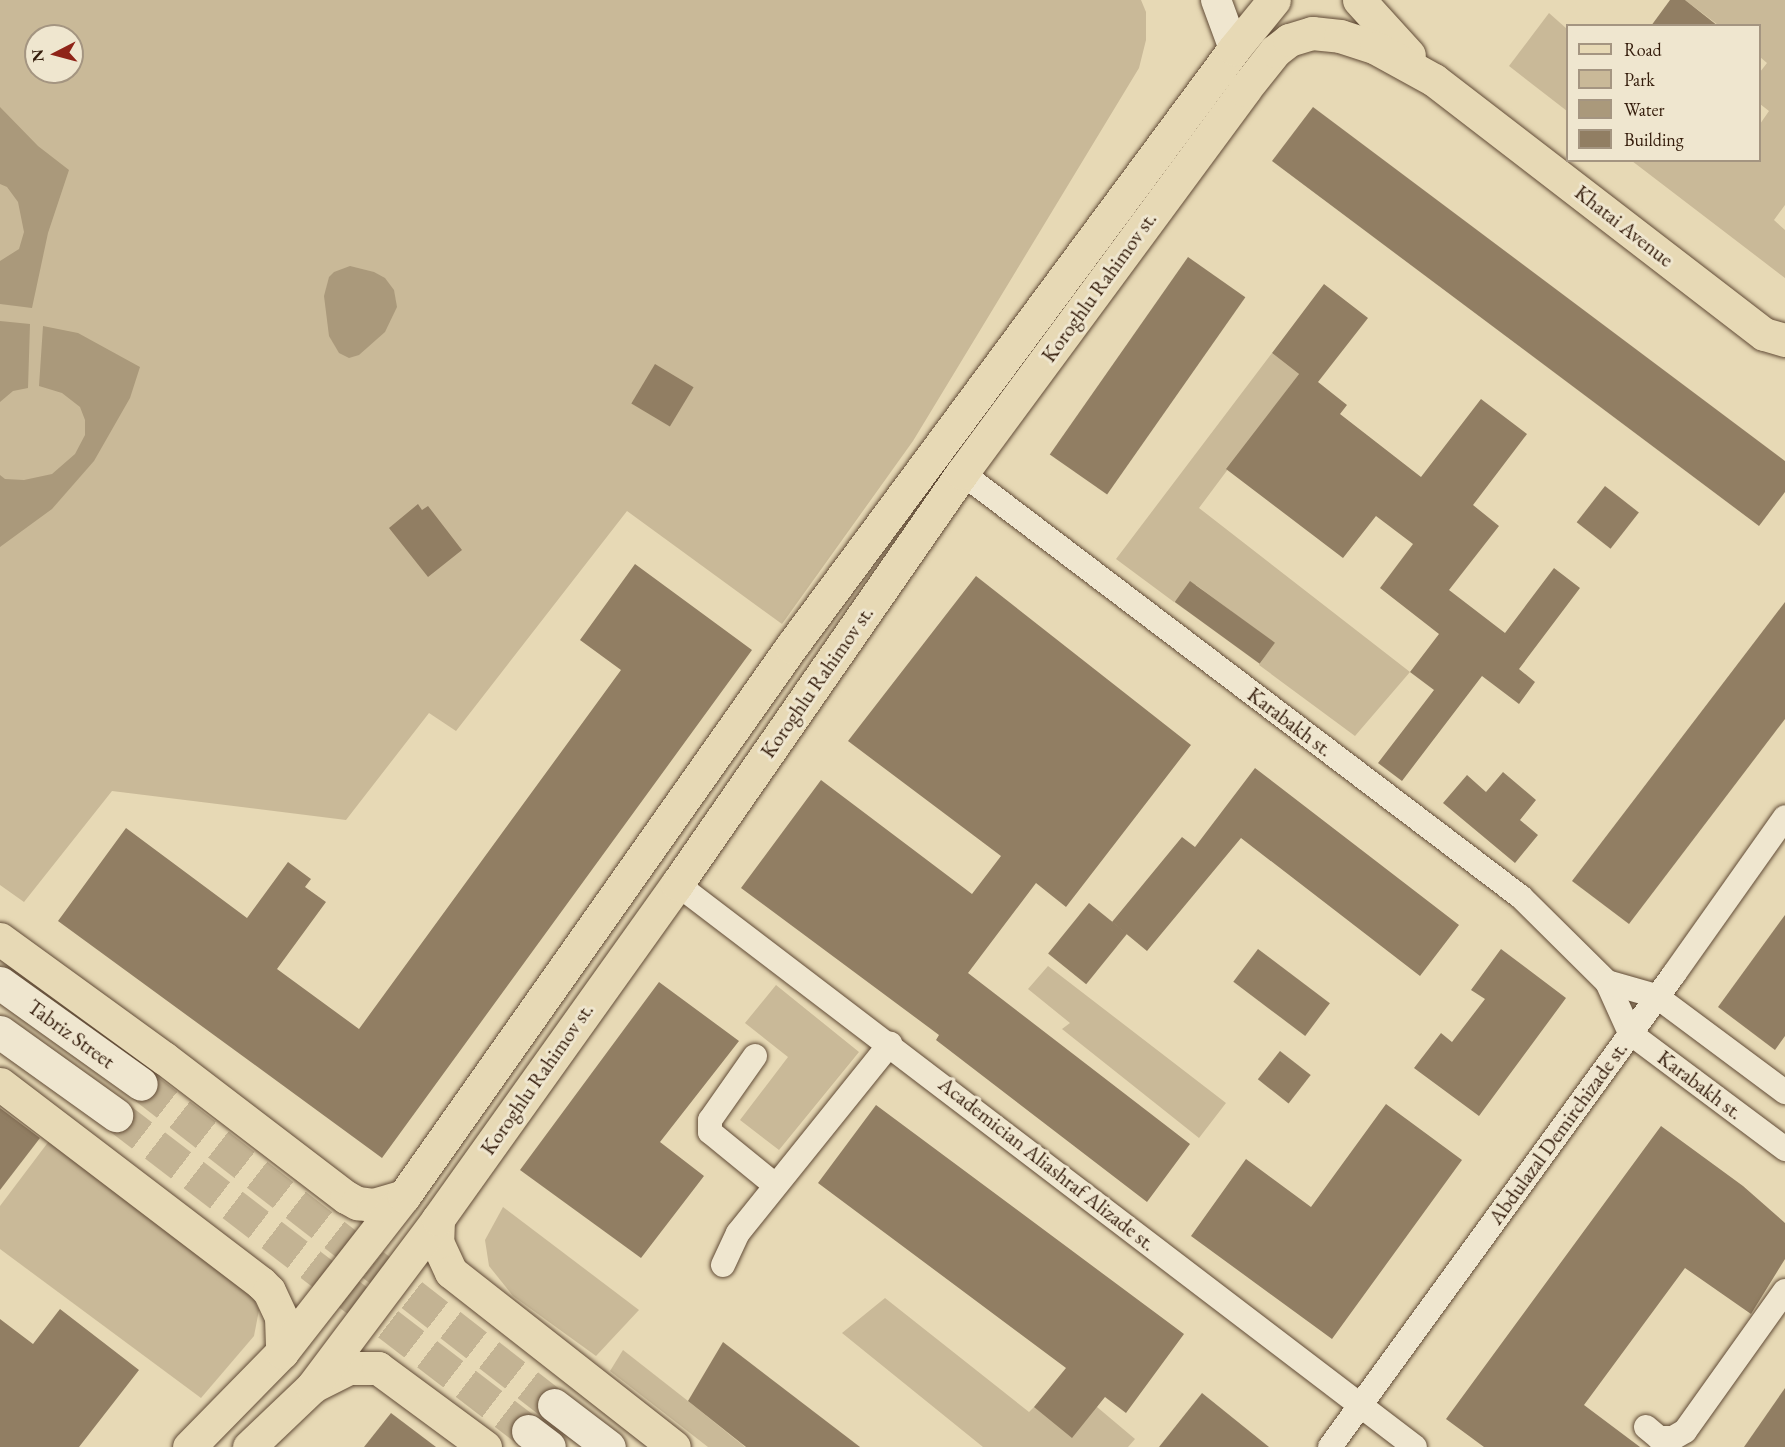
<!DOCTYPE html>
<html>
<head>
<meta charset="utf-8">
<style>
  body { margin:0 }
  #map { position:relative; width:1785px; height:1447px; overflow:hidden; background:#e7d9b5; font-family:"EB Garamond",serif }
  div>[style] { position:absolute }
  .green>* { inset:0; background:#c9b998 }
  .water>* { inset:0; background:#aa997b }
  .building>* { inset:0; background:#917e63; transform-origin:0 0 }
  .secondary-tunnel>* { height:33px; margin-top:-16.5px; transform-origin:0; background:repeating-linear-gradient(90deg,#c3b393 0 33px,transparent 0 49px) }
  .roads { filter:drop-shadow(0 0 2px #614b36) drop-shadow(0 0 2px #614b36) }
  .minor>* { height:24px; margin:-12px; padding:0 12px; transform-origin:12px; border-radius:12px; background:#efe6cf }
  .tertiary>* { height:30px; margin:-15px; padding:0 15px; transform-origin:15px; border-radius:15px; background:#efe6cf }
  .secondary>* { height:33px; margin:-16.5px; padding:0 16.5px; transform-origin:16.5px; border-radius:16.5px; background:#efe6cf }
  .primary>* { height:33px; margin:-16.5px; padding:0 16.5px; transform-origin:16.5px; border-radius:16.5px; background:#e7d9b5 }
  span { translate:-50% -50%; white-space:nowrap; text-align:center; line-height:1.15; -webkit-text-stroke:6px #efe6cf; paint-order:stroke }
  .street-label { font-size:21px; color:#341c0b }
  .legend { position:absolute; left:1566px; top:24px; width:195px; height:138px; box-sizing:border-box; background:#efe6cf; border:2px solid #a49581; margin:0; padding:8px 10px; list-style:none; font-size:18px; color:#341c0b }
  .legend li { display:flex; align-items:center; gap:12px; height:30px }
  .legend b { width:30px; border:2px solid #a49581 }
  .north { position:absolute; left:24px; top:24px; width:60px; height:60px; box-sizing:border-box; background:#efe6cf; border:2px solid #a49581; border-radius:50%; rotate:264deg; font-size:16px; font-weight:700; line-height:24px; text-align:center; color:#341c0b }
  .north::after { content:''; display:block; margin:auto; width:21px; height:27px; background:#8f2418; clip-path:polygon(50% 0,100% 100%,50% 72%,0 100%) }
</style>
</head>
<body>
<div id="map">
  <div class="green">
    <i style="clip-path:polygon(evenodd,0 0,1141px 0,1146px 12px,1146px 40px,1139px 68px,913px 441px,782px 624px,627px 511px,456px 731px,429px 713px,346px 820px,112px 791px,24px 902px,0 885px,0 0,36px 36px,72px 36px,72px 72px,36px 72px,36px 36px)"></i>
    <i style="clip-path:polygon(1685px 0,1785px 0,1785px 205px,1774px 220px,1785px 230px,1785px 278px,1632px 161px,1760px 160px,1760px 124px,1769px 111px,1760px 104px,1760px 72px,1767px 63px,1760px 57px,1760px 26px,1718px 25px)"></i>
    <i style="clip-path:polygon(1549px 13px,1567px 29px,1567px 111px,1509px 66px)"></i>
    <i style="clip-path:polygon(1272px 353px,1299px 374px,1199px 508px,1410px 672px,1355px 736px,1259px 665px,1274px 643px,1196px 585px,1174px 602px,1116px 559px)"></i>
    <i style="clip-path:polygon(1048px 966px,1226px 1103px,1199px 1138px,1062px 1029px,1070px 1023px,1028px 989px)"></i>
    <i style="clip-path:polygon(776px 985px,859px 1052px,779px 1150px,740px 1120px,788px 1057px,745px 1023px)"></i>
    <i style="clip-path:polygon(49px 1141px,248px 1287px,259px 1310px,254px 1336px,201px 1398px,0 1249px,0 1206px)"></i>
    <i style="clip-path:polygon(503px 1207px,639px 1310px,596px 1356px,513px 1296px,489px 1266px,485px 1240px)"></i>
    <i style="clip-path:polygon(885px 1298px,1029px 1412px,1034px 1407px,1097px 1407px,1135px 1439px,1128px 1447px,983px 1447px,842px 1333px)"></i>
    <i style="clip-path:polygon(623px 1350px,688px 1401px,745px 1447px,708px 1447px,610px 1371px)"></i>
  </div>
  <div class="water">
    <i style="clip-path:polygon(0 107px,38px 146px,69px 170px,48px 233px,32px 308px,0 304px,0 261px,19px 249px,24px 232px,18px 202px,7px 187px,0 184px)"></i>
    <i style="clip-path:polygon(350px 266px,374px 272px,385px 278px,394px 290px,397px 307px,385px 332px,359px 355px,349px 358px,339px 353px,329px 336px,324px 296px,329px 277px,334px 272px)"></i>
    <i style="clip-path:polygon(0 321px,30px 324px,28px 388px,13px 391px,0 402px)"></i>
    <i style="clip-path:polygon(43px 326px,78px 333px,140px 367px,130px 398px,94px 461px,52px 509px,0 547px,0 475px,5px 479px,24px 480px,52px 474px,75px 454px,85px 435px,85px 420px,80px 407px,62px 393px,39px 386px)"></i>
  </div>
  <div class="building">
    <i style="clip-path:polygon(1670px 0,1685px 0,1718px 26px,1651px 26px)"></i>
    <i style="clip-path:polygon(1313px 107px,1785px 461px,1785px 492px,1759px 526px,1272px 161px)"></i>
    <i style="left:1188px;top:257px;width:70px;height:241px;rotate:35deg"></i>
    <i style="clip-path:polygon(1324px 284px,1368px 318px,1318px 382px,1347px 405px,1340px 414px,1421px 477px,1481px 399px,1527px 434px,1473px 505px,1499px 526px,1449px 590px,1505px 633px,1554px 568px,1580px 588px,1519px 669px,1535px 682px,1519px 704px,1482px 676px,1402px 781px,1378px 763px,1434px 690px,1410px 672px,1439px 634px,1380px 588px,1413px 544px,1376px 516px,1343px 558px,1226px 469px,1299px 374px,1272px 353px)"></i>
    <i style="left:655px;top:364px;width:45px;height:46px;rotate:31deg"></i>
    <i style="left:1605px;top:486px;width:43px;height:46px;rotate:38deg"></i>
    <i style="clip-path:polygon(418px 504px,422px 510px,428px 506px,462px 550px,428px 577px,389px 528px)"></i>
    <i style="clip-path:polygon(635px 564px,752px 650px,382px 1158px,58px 921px,126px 828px,247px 918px,288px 862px,311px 879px,305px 887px,326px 902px,277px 969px,359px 1029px,621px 670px,580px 640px)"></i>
    <i style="clip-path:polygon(976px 576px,1191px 745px,1066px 907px,1036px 883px,968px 973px,1190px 1144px,1147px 1202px,936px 1040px,939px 1035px,741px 888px,821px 780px,972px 894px,1001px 856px,848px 741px)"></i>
    <i style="left:1190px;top:581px;width:105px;height:26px;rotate:36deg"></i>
    <i style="clip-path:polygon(1785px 602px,1785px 719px,1629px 924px,1572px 881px)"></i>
    <i style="clip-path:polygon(1255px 768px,1459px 925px,1420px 976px,1241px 838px,1147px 951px,1112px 922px,1182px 837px,1195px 847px)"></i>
    <i style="clip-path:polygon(1503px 772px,1536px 800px,1520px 820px,1538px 835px,1515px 863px,1443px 803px,1467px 775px,1486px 792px)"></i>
    <i style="left:1089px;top:903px;width:49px;height:65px;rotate:39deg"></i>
    <i style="clip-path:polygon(1785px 915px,1785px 1036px,1775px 1050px,1718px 1007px)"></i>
    <i style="left:1258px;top:949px;width:90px;height:41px;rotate:37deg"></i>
    <i style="clip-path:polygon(1501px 949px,1566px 998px,1479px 1116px,1414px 1068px,1441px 1033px,1452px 1042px,1485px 999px,1471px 990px)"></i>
    <i style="clip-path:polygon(659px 982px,739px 1041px,660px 1142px,704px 1176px,641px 1258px,520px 1170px)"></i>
    <i style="left:1280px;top:1051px;width:39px;height:36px;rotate:38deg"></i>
    <i style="clip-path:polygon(1386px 1104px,1462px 1160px,1332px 1339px,1191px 1236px,1246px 1159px,1311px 1207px)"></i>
    <i style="clip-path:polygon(876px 1105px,1184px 1334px,1126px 1413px,1105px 1397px,1072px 1438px,1034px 1407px,1066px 1368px,818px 1183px)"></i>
    <i style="clip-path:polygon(0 1108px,40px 1138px,0 1190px)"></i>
    <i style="clip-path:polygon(1661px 1126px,1743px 1186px,1785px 1223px,1785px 1259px,1751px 1314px,1685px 1268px,1584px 1405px,1640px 1447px,1484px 1447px,1446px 1419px)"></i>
    <i style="clip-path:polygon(60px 1309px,139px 1370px,79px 1447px,0 1447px,0 1319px,33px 1344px)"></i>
    <i style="clip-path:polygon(723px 1342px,860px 1447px,746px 1447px,688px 1401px)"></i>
    <i style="clip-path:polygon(1785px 1388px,1785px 1447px,1744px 1447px)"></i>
    <i style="clip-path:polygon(1202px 1393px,1269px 1447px,1159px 1447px)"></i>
    <i style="clip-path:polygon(391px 1413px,436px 1447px,364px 1447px)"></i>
  </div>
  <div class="secondary-tunnel">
    <i style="left:141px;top:1084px;width:523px;rotate:37.86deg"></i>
    <i style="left:116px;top:1115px;width:519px;rotate:37.49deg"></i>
  </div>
  <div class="roads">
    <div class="minor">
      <i style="left:962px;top:473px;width:702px;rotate:37.18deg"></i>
      <i style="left:1521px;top:897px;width:121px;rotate:44.7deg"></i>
      <i style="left:1607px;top:982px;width:56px;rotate:65.7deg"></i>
      <i style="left:1630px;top:1033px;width:194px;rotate:36.8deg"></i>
      <i style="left:677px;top:884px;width:928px;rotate:37.34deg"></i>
      <i style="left:1607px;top:982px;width:51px;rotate:15.9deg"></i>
      <i style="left:1656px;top:996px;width:161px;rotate:36.7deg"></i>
      <i style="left:755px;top:1056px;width:78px;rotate:125.1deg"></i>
      <i style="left:710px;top:1120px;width:12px;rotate:90deg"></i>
      <i style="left:710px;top:1132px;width:84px;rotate:39.2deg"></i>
      <i style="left:723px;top:1265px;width:35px;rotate:-65deg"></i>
      <i style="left:738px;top:1233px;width:243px;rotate:-51.2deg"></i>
      <i style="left:1646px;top:1427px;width:17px;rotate:40deg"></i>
      <i style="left:1659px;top:1438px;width:14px"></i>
      <i style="left:1673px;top:1438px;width:14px;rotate:-30deg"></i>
      <i style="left:1685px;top:1431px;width:172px;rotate:-54.5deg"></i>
      <i style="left:1330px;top:1447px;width:585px;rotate:-53.97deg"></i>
      <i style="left:1674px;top:974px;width:192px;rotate:-54.7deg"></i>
    </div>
    <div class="tertiary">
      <i style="left:1216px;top:0;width:52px;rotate:69.8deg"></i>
    </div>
    <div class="secondary">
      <i style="left:0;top:983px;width:173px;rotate:35.6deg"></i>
      <i style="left:0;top:1032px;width:143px;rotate:35.6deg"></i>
      <i style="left:554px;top:1405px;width:69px;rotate:37.4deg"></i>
      <i style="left:528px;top:1431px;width:26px;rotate:37deg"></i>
    </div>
    <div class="primary">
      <i style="left:1359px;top:0;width:74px;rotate:47.7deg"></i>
      <i style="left:0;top:939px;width:203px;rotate:36deg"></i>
      <i style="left:164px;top:1058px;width:229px;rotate:37.4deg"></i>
      <i style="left:346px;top:1197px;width:13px;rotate:29deg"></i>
      <i style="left:357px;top:1203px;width:16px;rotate:7deg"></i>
      <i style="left:373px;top:1205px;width:32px;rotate:-16deg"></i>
      <i style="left:0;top:1084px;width:328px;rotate:37.3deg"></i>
      <i style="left:261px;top:1283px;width:11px;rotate:45deg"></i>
      <i style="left:269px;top:1291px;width:29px;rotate:65deg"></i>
      <i style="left:281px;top:1317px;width:35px;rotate:88deg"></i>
      <i style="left:438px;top:1219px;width:23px;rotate:92deg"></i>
      <i style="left:437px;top:1242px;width:33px;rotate:65deg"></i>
      <i style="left:451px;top:1272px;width:283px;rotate:38.1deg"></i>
      <i style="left:313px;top:1386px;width:40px;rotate:-26.6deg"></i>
      <i style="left:349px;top:1368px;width:29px"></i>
      <i style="left:378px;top:1368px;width:133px;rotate:36.4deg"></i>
      <i style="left:189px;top:1447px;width:133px;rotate:-45.6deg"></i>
      <i style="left:282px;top:1352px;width:198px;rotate:-52deg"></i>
      <i style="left:404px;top:1196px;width:672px;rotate:-54.82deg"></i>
      <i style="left:791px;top:647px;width:744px;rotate:-53.47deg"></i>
      <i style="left:1234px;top:49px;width:63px;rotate:-50.8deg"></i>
      <i style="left:249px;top:1447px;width:87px;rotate:-43.6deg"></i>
      <i style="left:312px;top:1387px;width:210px;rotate:-53.1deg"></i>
      <i style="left:438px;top:1219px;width:412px;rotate:-54.5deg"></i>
      <i style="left:677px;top:884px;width:500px;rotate:-55.26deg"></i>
      <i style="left:962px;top:473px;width:476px;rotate:-53.6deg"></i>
      <i style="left:1244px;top:90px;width:50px;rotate:-51.5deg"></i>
      <i style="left:1275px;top:51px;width:18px;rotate:-38deg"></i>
      <i style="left:1289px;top:40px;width:24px;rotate:-17deg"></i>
      <i style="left:1312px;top:33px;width:28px;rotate:6deg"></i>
      <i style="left:1340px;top:36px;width:38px;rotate:18deg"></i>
      <i style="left:1376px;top:48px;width:66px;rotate:28.9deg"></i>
      <i style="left:1434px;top:80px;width:416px;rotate:37.6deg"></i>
      <i style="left:1764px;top:334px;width:22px;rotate:16deg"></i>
    </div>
  </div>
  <div class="street-label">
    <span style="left:1624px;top:226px;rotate:38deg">Khatai Avenue</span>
    <span style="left:1099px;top:287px;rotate:-54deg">Koroghlu Rahimov st.</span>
    <span style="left:817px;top:682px;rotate:-55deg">Koroghlu Rahimov st.</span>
    <span style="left:1290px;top:722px;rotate:37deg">Karabakh st.</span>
    <span style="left:71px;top:1034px;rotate:36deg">Tabriz Street</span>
    <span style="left:537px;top:1079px;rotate:-55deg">Koroghlu Rahimov st.</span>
    <span style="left:1700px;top:1085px;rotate:37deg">Karabakh st.</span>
    <span style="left:1558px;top:1133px;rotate:-54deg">Abdulazal Demirchizade st.</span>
    <span style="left:1047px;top:1164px;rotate:38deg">Academician Aliashraf Alizade st.</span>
  </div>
  <ul class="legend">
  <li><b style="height:8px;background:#e7d9b5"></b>Road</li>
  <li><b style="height:16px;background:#c9b998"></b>Park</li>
  <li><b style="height:16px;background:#aa997b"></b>Water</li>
  <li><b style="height:16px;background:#917e63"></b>Building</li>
  </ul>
  <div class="north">N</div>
</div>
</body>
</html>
